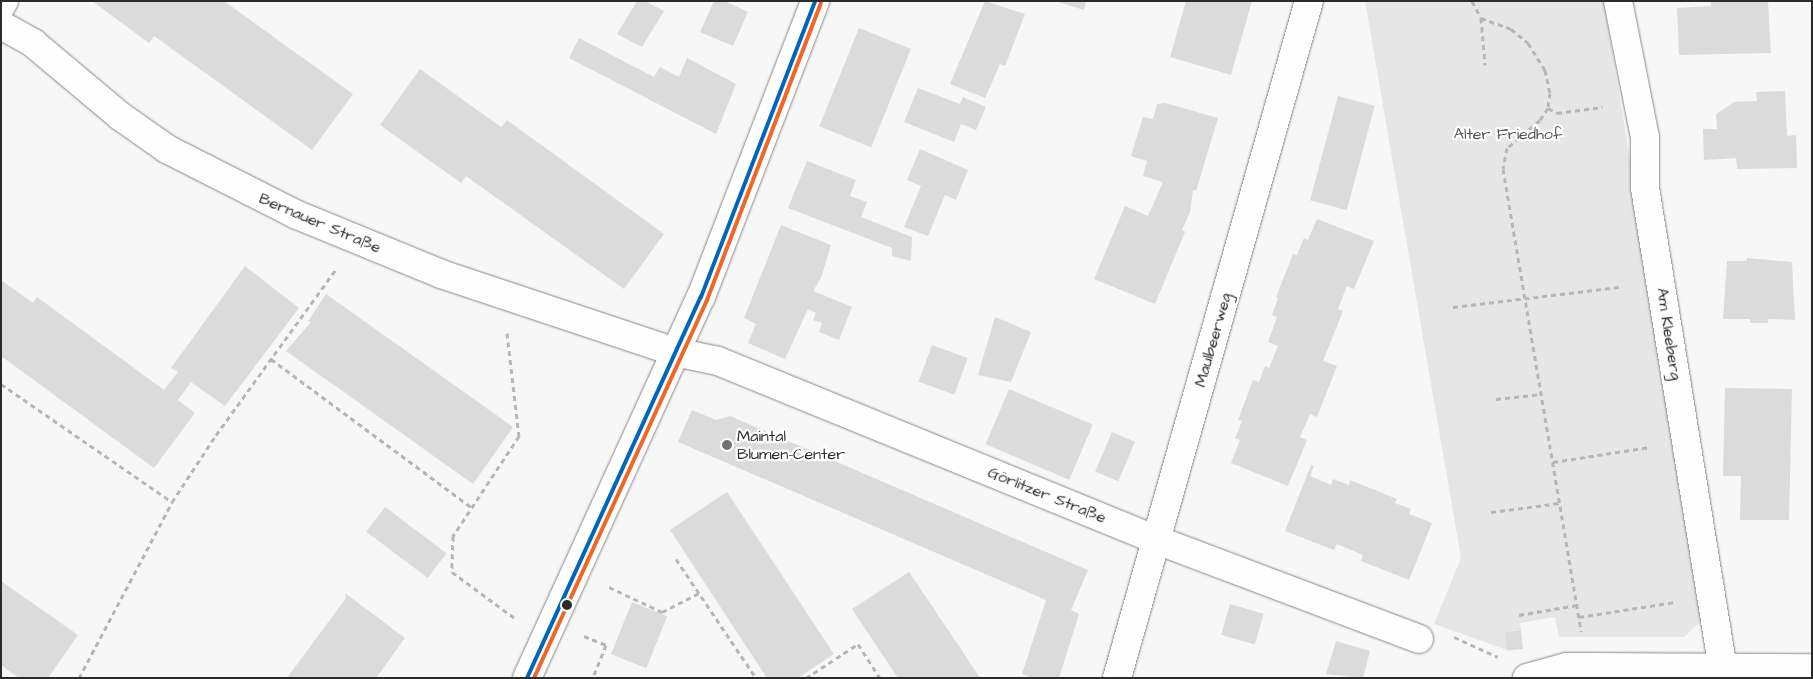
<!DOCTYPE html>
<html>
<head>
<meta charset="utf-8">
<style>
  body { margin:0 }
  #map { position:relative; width:1813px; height:679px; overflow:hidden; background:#f7f7f7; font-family:"Architects Daughter",sans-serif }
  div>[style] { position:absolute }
  .green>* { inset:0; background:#e6e6e6 }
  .building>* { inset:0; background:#dbdbdb; transform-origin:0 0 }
  .path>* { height:3px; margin-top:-1.5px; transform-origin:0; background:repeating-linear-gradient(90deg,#b6b6b6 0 5px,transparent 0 9px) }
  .roads { filter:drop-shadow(0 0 1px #878787) drop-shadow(0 0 1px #878787) }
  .street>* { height:28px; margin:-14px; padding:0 14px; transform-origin:14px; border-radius:14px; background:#fefefe }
  .secondary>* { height:28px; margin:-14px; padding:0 14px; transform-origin:14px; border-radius:14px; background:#fefefe }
  .bus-1>* { height:4px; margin:-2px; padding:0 2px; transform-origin:2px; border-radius:2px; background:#0065bd }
  .bus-2>* { height:4px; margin:-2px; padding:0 2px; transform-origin:2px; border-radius:2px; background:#f26522 }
  .dots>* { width:14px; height:14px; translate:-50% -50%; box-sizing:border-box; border:2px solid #fff; border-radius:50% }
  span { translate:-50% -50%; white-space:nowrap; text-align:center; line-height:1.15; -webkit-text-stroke:4.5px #fff; paint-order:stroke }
  .park-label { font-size:16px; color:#565656 }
  .street-label { font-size:16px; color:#2b2b2b }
  .poi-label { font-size:16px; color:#2b2b2b }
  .left { translate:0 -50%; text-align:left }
  .frame { position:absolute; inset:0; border:2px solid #2b2b2b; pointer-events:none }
</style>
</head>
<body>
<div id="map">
  <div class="green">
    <i style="clip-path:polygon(1365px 1px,1604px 1px,1705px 617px,1684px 637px,1559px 637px,1555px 617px,1520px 623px,1521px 630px,1506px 631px,1507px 650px,1434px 624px,1461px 558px)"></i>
  </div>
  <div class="building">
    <i style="clip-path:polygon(92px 1px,224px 1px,353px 94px,312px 150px,154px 36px,149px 43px)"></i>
    <i style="clip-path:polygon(637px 1px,645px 1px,664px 11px,642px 47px,617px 34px)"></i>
    <i style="clip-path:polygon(714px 1px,725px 1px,748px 12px,733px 46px,700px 32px)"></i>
    <i style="clip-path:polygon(985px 1px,1025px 14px,1005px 66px,1000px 64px,985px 98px,950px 84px)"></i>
    <i style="clip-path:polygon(1055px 1px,1086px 1px,1084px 10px)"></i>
    <i style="clip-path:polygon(1186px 1px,1252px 1px,1231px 75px,1170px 57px)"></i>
    <i style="clip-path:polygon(1711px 1px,1768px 1px,1771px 53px,1679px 55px,1677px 8px,1711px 6px)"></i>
    <i style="left:859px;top:28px;width:56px;height:106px;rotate:22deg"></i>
    <i style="clip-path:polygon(579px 38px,654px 77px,660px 67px,679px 77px,687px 58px,736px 84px,716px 134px,569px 58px)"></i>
    <i style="clip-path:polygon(420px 69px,501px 127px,507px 120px,664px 234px,624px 289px,466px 176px,461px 183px,380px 125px)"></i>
    <i style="clip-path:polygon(918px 88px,960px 104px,963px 97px,986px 107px,976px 130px,961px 124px,954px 142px,904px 122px)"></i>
    <i style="clip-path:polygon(1785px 91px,1787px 136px,1796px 135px,1797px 168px,1737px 169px,1736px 158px,1704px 160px,1703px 129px,1717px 129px,1716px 114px,1734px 102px,1757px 101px,1756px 92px)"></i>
    <i style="left:1338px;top:96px;width:38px;height:108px;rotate:15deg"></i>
    <i style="clip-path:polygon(1165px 103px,1218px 118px,1196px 191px,1193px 190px,1190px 212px,1182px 230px,1185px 232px,1155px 304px,1094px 279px,1125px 206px,1148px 216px,1163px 182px,1143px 176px,1147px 161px,1131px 156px,1143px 117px,1153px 119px,1157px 104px)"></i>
    <i style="clip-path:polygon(920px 149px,968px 170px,956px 200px,945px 195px,928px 236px,904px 227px,921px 186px,907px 180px)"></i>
    <i style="clip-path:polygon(807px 161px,856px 180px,850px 196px,867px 202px,861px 217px,912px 237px,911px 261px,892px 256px,892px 248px,788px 208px)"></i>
    <i style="clip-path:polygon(1317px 219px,1374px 241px,1354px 289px,1347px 286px,1338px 309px,1343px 311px,1323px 361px,1337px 366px,1317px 417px,1310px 414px,1300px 437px,1307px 440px,1288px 486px,1231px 463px,1240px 440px,1235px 438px,1242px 421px,1238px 420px,1253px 380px,1259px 382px,1265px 366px,1269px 368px,1278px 346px,1268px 342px,1277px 317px,1272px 315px,1278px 298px,1276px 297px,1293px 254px,1297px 255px,1304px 238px,1308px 240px)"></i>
    <i style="clip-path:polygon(781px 225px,831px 245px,821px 278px,813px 291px,852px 307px,839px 340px,819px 332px,822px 323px,813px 320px,816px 313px,808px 309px,785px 359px,748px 343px,756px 324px,744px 318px)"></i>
    <i style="clip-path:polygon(1747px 258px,1792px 262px,1795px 320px,1768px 319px,1768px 323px,1750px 323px,1750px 319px,1723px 319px,1727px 261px,1747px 261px)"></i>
    <i style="clip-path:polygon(245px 266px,299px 308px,225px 406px,191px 382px,178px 400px,195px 413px,154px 468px,1px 356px,1px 280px,33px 303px,37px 297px,164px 390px,178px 372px,171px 368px)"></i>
    <i style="clip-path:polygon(326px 294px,513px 427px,473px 484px,286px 351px,311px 322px,308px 321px)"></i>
    <i style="clip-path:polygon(995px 317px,1031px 332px,1011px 382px,978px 375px)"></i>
    <i style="left:932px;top:345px;width:38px;height:39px;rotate:20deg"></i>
    <i style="clip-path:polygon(1725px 388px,1792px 389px,1789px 520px,1740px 520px,1741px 476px,1723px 476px)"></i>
    <i style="left:1009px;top:389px;width:91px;height:60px;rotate:23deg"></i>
    <i style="clip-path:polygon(692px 410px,716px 420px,730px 416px,1088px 570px,1071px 610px,1079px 614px,1059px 678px,1033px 678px,1022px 674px,1046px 600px,678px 442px)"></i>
    <i style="left:1112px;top:432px;width:25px;height:43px;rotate:23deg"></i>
    <i style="clip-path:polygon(1311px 465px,1314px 466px,1310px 476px,1331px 485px,1333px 479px,1349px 485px,1350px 480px,1397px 499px,1395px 503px,1411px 509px,1409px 514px,1432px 523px,1409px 580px,1361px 561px,1363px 555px,1337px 544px,1334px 550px,1285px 531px)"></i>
    <i style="clip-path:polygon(727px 492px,834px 654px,798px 678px,767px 678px,670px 530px)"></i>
    <i style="left:385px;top:507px;width:77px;height:31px;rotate:37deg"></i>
    <i style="clip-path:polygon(909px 572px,961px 649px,980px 678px,898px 678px,852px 609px)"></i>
    <i style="clip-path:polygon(1px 581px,78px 635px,48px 678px,19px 678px,1px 665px)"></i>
    <i style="clip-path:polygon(345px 593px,405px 638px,376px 678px,287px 678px,346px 598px)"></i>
    <i style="left:632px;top:602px;width:38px;height:56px;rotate:22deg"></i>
    <i style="left:1230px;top:604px;width:35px;height:32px;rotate:16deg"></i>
    <i style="left:1521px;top:630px;width:19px;height:16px;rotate:84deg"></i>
    <i style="clip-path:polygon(1336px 641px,1370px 651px,1363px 678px,1326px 674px)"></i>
  </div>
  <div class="path">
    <i style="left:1472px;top:1px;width:19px;rotate:62deg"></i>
    <i style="left:1481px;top:18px;width:32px;rotate:20deg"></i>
    <i style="left:1511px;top:29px;width:22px;rotate:39deg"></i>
    <i style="left:1528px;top:43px;width:32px;rotate:58deg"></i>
    <i style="left:1545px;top:70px;width:24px;rotate:78deg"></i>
    <i style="left:1550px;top:93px;width:15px;rotate:98deg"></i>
    <i style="left:1548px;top:108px;width:14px;rotate:124deg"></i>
    <i style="left:1540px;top:120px;width:43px;rotate:139.7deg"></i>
    <i style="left:1507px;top:148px;width:21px;rotate:101deg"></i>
    <i style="left:1503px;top:169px;width:469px;rotate:80.4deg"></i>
    <i style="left:1481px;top:18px;width:47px;rotate:85.1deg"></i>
    <i style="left:1548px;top:108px;width:10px;rotate:29deg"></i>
    <i style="left:1557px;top:113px;width:46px;rotate:-7.4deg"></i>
    <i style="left:1453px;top:307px;width:167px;rotate:-6.9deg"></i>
    <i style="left:507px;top:333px;width:104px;rotate:83.4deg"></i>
    <i style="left:519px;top:436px;width:120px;rotate:123.4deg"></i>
    <i style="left:453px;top:536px;width:36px;rotate:92deg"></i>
    <i style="left:452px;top:572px;width:79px;rotate:36.3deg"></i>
    <i style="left:271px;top:359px;width:250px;rotate:36.5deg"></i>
    <i style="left:1px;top:384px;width:208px;rotate:34.6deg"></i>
    <i style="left:1496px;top:399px;width:45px;rotate:-6.3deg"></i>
    <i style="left:1553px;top:462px;width:98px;rotate:-8.8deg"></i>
    <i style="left:1491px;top:512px;width:69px;rotate:-7.5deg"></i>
    <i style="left:676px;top:559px;width:143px;rotate:56.1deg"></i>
    <i style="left:609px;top:587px;width:59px;rotate:25.3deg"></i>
    <i style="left:662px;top:612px;width:42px;rotate:-27.2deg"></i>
    <i style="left:1519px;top:615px;width:59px;rotate:-9.8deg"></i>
    <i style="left:1579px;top:617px;width:97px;rotate:-8.9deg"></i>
    <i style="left:584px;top:636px;width:24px;rotate:22deg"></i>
    <i style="left:606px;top:645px;width:35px;rotate:112deg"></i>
    <i style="left:1454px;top:637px;width:48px;rotate:24.4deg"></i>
    <i style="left:79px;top:678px;width:199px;rotate:-62.1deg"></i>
    <i style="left:172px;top:502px;width:80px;rotate:-56.7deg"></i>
    <i style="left:216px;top:435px;width:205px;rotate:-54.1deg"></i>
    <i style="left:806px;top:678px;width:62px;rotate:-33.2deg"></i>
    <i style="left:858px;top:644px;width:40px;rotate:57.1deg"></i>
  </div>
  <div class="roads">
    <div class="street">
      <i style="left:1618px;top:1px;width:139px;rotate:78.8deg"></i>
      <i style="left:1645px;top:137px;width:51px;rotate:90deg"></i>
      <i style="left:1645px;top:188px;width:485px;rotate:80.8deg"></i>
      <i style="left:1px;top:6px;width:6px;rotate:-59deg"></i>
      <i style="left:1px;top:25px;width:37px;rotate:29deg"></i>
      <i style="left:33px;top:43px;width:114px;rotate:40deg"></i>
      <i style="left:120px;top:116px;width:57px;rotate:35.1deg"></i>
      <i style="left:167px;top:149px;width:144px;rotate:26.9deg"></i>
      <i style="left:295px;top:214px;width:158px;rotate:22.3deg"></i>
      <i style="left:441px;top:274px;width:247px;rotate:18.4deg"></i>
      <i style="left:675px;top:352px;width:44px;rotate:11.8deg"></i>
      <i style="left:718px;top:361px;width:474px;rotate:22.2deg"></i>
      <i style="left:1157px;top:540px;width:280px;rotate:20.7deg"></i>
      <i style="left:1117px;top:678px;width:704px;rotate:-74.17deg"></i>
      <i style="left:1527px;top:678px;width:41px;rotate:-15.4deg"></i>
      <i style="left:1567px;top:667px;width:18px"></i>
      <i style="left:1585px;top:667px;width:227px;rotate:0.3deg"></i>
    </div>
    <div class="secondary">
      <i style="left:527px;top:678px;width:419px;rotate:-65.5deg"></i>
      <i style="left:701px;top:297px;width:317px;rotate:-68.9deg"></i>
    </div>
  </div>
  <div class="bus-1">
    <i style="left:527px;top:678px;width:419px;rotate:-65.5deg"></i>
    <i style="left:701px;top:297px;width:317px;rotate:-68.9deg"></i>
  </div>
  <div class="bus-2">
    <i style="left:534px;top:678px;width:416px;rotate:-65.4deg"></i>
    <i style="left:707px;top:300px;width:318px;rotate:-69deg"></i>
  </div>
  <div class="dots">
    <i style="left:727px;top:445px;background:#727272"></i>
    <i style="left:567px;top:605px;background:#2b2b2b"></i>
  </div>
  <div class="park-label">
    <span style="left:1508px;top:134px">Alter Friedhof</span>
  </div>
  <div class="street-label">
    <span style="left:320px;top:223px;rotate:23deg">Bernauer Straße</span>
    <span style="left:1669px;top:334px;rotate:81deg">Am Kleeberg</span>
    <span style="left:1213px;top:340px;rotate:-74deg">Maulbeerweg</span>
    <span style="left:1047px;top:495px;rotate:22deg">Görlitzer Straße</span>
  </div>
  <div class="poi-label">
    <span class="left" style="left:737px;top:445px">Maintal<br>Blumen-Center</span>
  </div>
  <div class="frame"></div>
</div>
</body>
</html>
